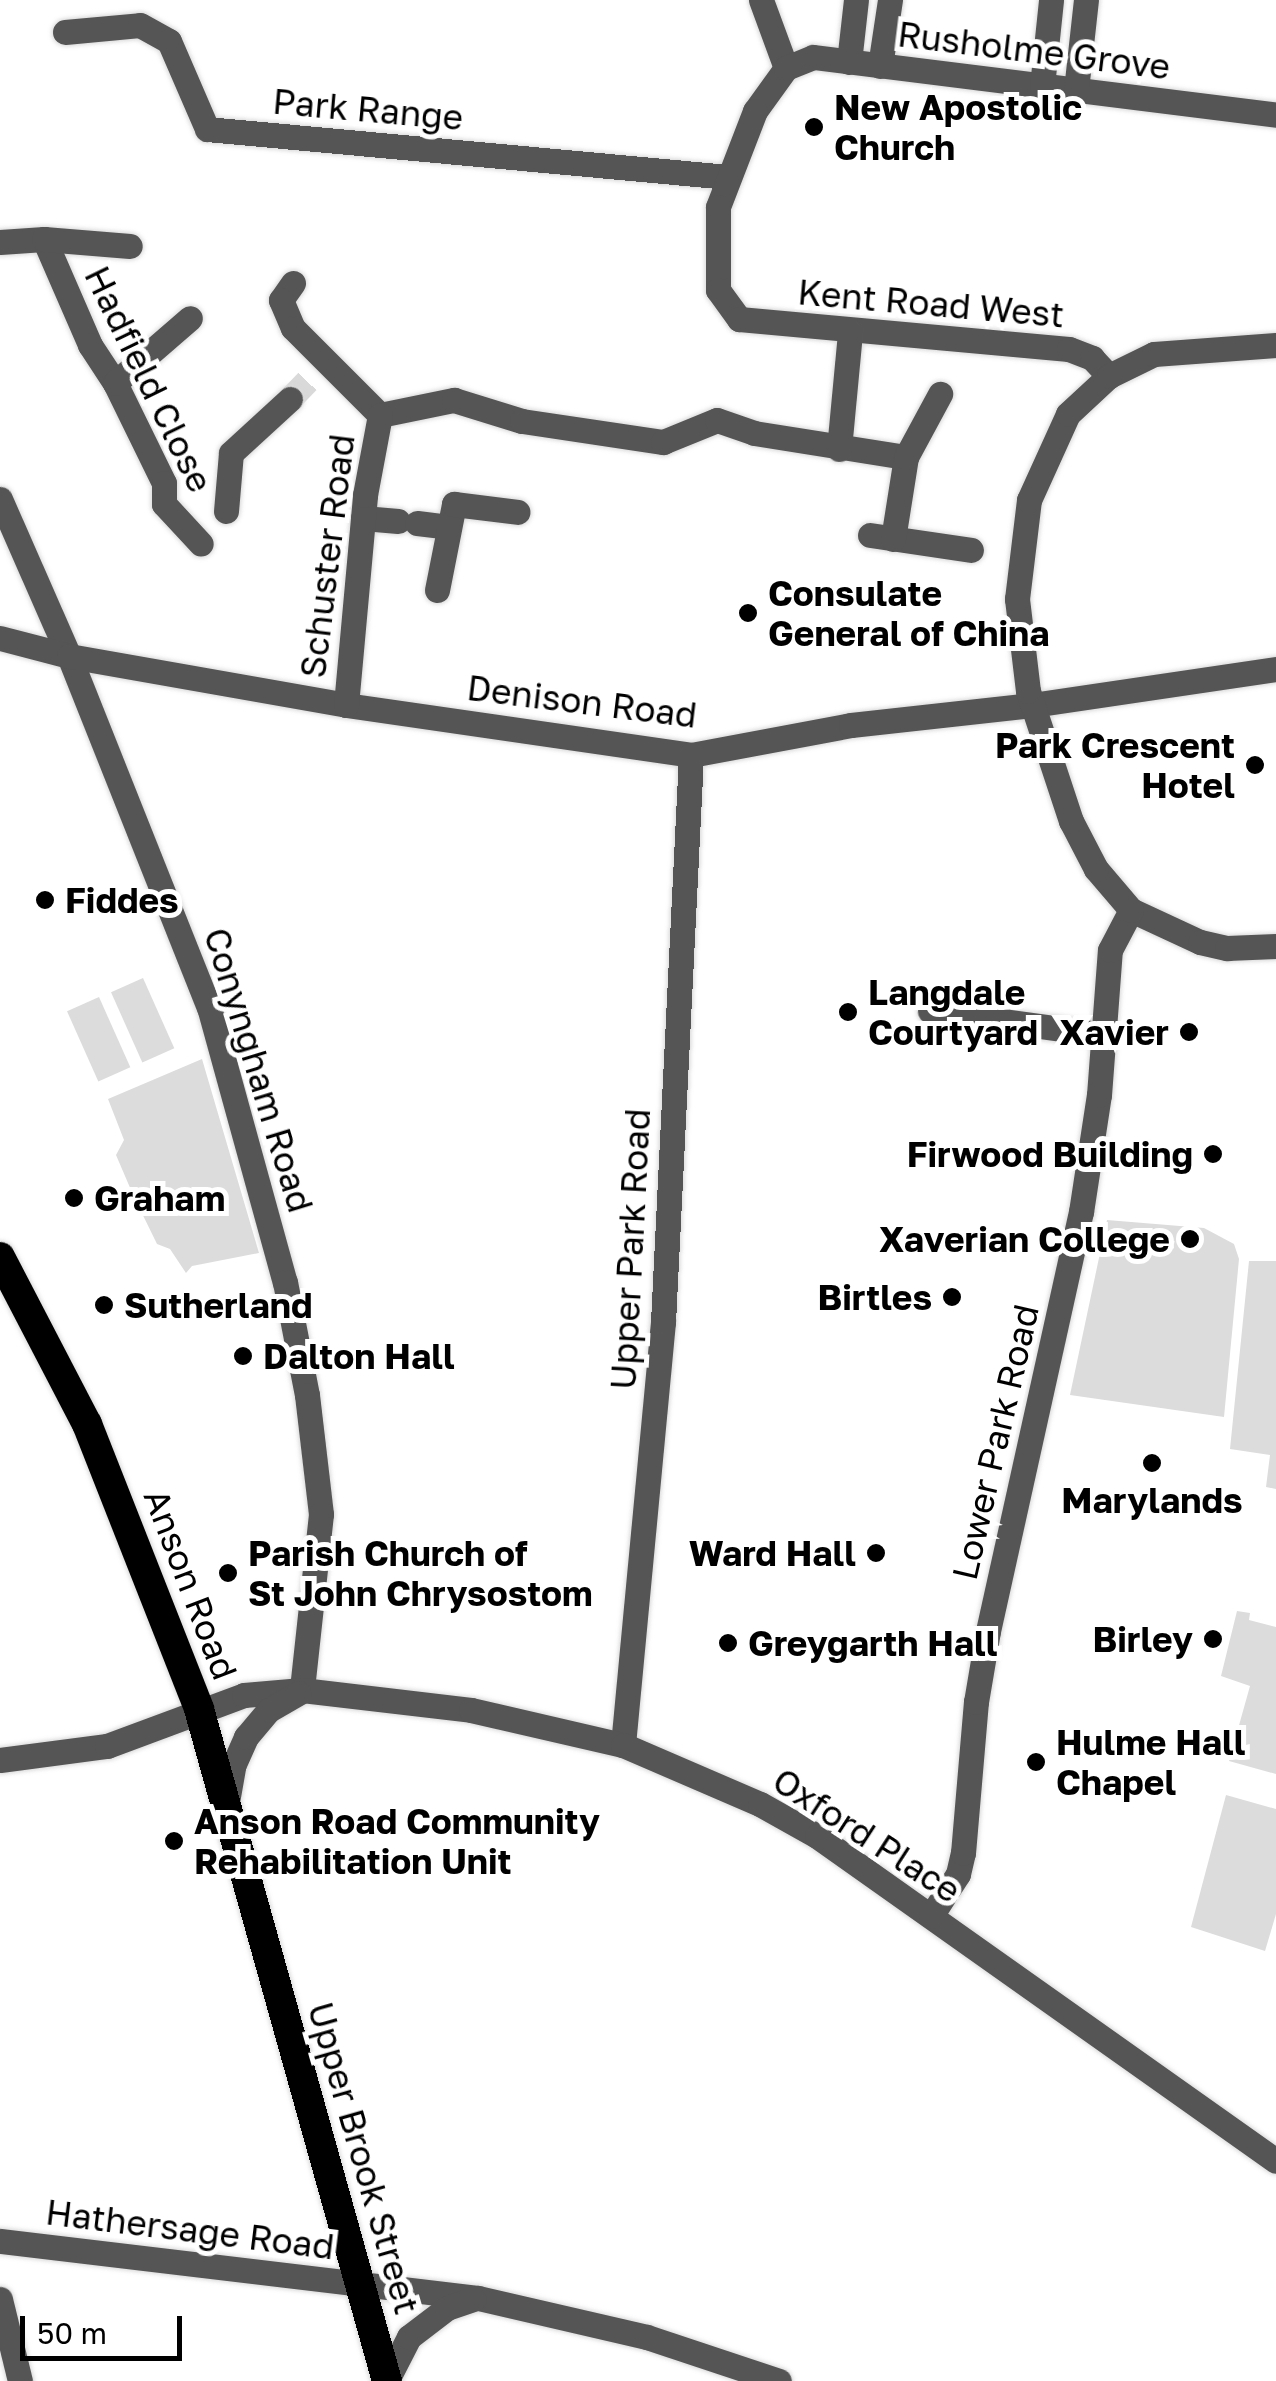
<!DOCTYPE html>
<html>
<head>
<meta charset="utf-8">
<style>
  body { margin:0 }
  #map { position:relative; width:1276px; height:2381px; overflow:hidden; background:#fff; font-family:"Golos Text",sans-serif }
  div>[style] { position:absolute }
  .green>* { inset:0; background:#dcdcdc; transform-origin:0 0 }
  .minor-tunnel>* { height:25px; margin-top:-12.5px; transform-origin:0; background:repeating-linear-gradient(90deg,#d9d9d9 0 25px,transparent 0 37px) }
  .roads { filter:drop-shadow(0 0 2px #dbdbdb) drop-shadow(0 0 2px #dbdbdb) }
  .minor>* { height:25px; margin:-12.5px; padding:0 12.5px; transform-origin:12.5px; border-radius:12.5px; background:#555 }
  .highway>* { height:30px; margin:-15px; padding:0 15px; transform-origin:15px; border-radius:15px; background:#000 }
  .dots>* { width:28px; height:28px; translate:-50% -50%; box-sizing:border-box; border:5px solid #fff; border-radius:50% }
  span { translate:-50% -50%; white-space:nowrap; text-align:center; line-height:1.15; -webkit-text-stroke:10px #fff; paint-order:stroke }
  .street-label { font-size:35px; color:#000 }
  .poi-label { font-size:35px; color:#000; font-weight:700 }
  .left { translate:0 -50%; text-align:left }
  .right { translate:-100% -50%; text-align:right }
  .scale { position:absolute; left:20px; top:2316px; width:162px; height:45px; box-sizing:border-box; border:5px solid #000; border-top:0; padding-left:12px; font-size:30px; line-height:35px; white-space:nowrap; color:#000; -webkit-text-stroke:8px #fff; paint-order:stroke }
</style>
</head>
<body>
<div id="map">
  <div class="green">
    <i style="left:143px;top:978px;width:77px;height:35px;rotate:66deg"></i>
    <i style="left:99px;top:997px;width:77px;height:35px;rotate:66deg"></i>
    <i style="clip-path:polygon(202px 1059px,259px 1253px,192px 1266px,186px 1273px,170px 1249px,157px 1244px,134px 1197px,116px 1155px,124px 1140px,108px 1099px)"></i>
    <i style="clip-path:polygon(1107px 1220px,1204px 1228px,1234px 1244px,1239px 1259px,1224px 1417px,1070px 1395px)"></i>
    <i style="clip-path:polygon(1249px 1261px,1276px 1261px,1276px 1489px,1266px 1487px,1270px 1455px,1230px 1449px)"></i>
    <i style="clip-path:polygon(1237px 1611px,1250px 1613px,1249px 1620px,1276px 1627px,1276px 1774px,1229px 1761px,1250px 1686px,1221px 1676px)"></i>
    <i style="clip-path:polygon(1226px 1795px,1276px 1809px,1276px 1914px,1265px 1951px,1191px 1927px)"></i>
  </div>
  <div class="minor-tunnel">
    <i style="left:290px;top:399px;width:36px;rotate:-46deg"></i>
  </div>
  <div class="roads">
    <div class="minor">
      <i style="left:761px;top:0;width:72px;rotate:69.8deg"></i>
      <i style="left:65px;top:32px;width:75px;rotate:-5.3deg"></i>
      <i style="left:140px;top:25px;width:33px;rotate:29deg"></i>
      <i style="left:169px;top:41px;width:96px;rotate:66.6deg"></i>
      <i style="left:207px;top:129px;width:523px;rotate:5.26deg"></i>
      <i style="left:849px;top:62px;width:62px;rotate:-83.6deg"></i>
      <i style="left:880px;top:66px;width:67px;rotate:-81.4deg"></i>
      <i style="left:786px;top:68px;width:53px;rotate:125.8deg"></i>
      <i style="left:755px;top:111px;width:103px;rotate:111.1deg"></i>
      <i style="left:718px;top:207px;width:83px;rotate:90deg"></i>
      <i style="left:718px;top:290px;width:36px;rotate:54deg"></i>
      <i style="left:739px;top:319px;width:331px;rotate:5.2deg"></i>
      <i style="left:1069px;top:349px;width:25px;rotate:21deg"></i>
      <i style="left:1092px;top:358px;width:25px;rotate:47deg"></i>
      <i style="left:786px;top:68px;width:29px;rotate:-22deg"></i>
      <i style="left:813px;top:57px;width:467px;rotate:7.1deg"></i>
      <i style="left:1042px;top:86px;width:86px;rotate:-84deg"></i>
      <i style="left:1076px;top:90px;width:91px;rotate:-83.7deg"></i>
      <i style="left:44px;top:239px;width:116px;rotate:66.5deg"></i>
      <i style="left:90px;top:345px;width:45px;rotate:56.7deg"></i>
      <i style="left:115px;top:383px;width:111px;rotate:63.9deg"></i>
      <i style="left:164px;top:483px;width:21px;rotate:90deg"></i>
      <i style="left:164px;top:504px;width:54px;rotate:47.2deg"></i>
      <i style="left:0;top:242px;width:44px;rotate:-3.9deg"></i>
      <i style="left:44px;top:239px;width:86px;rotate:4.7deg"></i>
      <i style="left:293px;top:283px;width:21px;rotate:125deg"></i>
      <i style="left:281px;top:300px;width:30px;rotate:67deg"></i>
      <i style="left:293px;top:328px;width:123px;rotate:45deg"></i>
      <i style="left:115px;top:383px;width:99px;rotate:-40.9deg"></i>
      <i style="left:380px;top:415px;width:76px;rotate:-11.5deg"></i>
      <i style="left:454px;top:400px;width:71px;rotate:17.2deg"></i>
      <i style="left:522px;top:421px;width:143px;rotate:8.5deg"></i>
      <i style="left:663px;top:442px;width:58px;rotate:-22.2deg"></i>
      <i style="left:717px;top:420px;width:39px;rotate:19deg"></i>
      <i style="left:754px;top:433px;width:154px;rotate:9deg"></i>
      <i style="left:839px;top:449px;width:118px;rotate:-84.6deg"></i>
      <i style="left:0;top:499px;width:171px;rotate:66.3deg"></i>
      <i style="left:69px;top:656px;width:378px;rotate:68.3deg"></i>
      <i style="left:209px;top:1007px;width:285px;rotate:74.6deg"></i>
      <i style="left:285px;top:1282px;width:115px;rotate:79deg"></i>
      <i style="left:307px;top:1395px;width:120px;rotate:83.3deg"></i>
      <i style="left:321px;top:1514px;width:177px;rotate:96.2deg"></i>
      <i style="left:226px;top:511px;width:58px;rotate:-85.1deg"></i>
      <i style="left:231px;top:453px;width:80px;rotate:-42.5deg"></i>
      <i style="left:363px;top:518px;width:35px;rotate:5deg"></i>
      <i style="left:417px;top:523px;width:32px;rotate:7deg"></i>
      <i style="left:870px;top:535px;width:102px;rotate:8.4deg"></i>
      <i style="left:893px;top:539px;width:83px;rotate:-81deg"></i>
      <i style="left:906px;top:457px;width:72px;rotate:-61.6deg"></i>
      <i style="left:437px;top:590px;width:88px;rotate:-78.8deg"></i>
      <i style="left:454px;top:504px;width:64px;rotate:7.1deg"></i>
      <i style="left:0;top:638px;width:71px;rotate:14.6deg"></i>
      <i style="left:69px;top:656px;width:281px;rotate:10deg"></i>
      <i style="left:346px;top:705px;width:349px;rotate:8.2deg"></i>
      <i style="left:691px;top:755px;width:163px;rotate:-10.6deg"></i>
      <i style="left:851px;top:725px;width:182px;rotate:-6.3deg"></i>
      <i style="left:1032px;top:705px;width:247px;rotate:-8.4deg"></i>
      <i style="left:346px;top:705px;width:211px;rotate:-84.8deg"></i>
      <i style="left:365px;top:495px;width:81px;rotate:-79.4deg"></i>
      <i style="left:1131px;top:910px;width:76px;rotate:24.9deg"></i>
      <i style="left:1200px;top:942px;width:28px;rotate:13deg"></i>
      <i style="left:1227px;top:948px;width:49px;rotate:-2.3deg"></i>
      <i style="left:930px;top:1011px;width:177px;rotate:7.8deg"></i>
      <i style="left:623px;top:1745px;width:425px;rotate:-84.6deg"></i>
      <i style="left:663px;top:1322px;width:568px;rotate:-87.17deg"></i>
      <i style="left:0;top:1760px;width:108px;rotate:-7.5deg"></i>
      <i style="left:107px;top:1746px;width:146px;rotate:-20.4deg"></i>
      <i style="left:244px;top:1695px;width:58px;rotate:-4.9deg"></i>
      <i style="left:302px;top:1690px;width:170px;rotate:6.7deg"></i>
      <i style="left:471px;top:1710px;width:156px;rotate:13deg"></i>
      <i style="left:623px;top:1745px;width:149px;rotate:23.3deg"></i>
      <i style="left:760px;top:1804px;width:65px;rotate:29.3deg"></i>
      <i style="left:817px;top:1836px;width:562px;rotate:35.3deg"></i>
      <i style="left:227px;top:1802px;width:39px;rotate:-80deg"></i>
      <i style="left:234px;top:1764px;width:30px;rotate:-66deg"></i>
      <i style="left:246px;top:1737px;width:35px;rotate:-50deg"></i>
      <i style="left:269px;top:1710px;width:34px;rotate:-30deg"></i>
      <i style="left:931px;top:1916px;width:50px;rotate:-57.3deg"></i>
      <i style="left:958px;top:1874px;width:22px;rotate:-77deg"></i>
      <i style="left:963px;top:1853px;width:152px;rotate:-85.1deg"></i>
      <i style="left:976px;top:1702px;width:72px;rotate:-80.4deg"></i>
      <i style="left:988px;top:1631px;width:429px;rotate:-77.5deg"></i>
      <i style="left:1081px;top:1212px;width:118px;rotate:-81.3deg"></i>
      <i style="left:1099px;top:1095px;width:145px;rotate:-85.7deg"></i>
      <i style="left:1110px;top:950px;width:45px;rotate:-62.3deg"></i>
      <i style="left:1131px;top:910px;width:54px;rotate:-130.5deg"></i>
      <i style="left:1096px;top:869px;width:54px;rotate:-117.5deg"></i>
      <i style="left:1071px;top:821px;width:137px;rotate:-108.3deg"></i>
      <i style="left:1028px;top:691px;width:93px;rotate:-96.8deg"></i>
      <i style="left:1017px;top:599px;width:100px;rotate:-83.1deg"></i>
      <i style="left:1029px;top:500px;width:94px;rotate:-65.6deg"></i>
      <i style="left:1068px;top:414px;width:56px;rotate:-42.8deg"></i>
      <i style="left:1109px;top:376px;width:50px;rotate:-26.1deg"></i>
      <i style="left:1154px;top:354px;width:122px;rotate:-4.2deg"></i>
      <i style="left:0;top:2241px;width:481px;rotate:6.8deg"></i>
      <i style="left:478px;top:2298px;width:173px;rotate:13deg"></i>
      <i style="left:647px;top:2337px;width:139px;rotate:18.4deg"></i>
      <i style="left:0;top:2299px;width:84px;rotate:76.3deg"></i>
      <i style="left:387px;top:2380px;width:48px;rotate:-62.9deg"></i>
      <i style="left:409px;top:2337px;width:48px;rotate:-37.3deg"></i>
      <i style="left:447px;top:2308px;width:28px;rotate:-19deg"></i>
    </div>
    <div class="highway">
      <i style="left:0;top:1257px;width:188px;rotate:62.5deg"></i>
      <i style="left:87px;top:1424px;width:306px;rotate:68.5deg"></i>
      <i style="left:199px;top:1709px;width:698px;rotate:74.37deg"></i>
    </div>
  </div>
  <div class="dots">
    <i style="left:814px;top:127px;background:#000"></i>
    <i style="left:748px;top:613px;background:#000"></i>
    <i style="left:1255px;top:765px;background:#000"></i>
    <i style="left:45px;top:900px;background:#000"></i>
    <i style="left:848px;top:1012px;background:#000"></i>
    <i style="left:1189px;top:1032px;background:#000"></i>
    <i style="left:1213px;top:1154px;background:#000"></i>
    <i style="left:74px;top:1198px;background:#000"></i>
    <i style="left:1190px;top:1239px;background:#000"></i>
    <i style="left:952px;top:1297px;background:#000"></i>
    <i style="left:104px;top:1305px;background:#000"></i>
    <i style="left:243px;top:1356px;background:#000"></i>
    <i style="left:1152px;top:1463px;background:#000"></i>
    <i style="left:876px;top:1553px;background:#000"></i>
    <i style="left:228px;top:1573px;background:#000"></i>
    <i style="left:1213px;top:1639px;background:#000"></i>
    <i style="left:728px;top:1643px;background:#000"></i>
    <i style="left:1036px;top:1762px;background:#000"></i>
    <i style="left:174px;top:1841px;background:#000"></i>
  </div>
  <div class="street-label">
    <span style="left:1034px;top:50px;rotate:7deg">Rusholme Grove</span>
    <span style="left:368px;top:109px;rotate:5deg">Park Range</span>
    <span style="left:931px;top:303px;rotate:5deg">Kent Road West</span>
    <span style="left:149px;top:379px;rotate:64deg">Hadfield Close</span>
    <span style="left:327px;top:556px;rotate:-83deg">Schuster Road</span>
    <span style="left:582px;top:701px;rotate:7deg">Denison Road</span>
    <span style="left:259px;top:1070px;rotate:73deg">Conyngham Road</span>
    <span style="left:630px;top:1249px;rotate:-87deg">Upper Park Road</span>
    <span style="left:995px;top:1442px;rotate:-77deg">Lower Park Road</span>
    <span style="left:191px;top:1584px;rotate:69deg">Anson Road</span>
    <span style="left:867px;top:1835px;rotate:33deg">Oxford Place</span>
    <span style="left:364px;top:2158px;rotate:74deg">Upper Brook Street</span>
    <span style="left:190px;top:2229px;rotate:7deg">Hathersage Road</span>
  </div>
  <div class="poi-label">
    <span class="left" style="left:834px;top:127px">New Apostolic<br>Church</span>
    <span class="left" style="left:768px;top:613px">Consulate<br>General of China</span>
    <span class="right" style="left:1235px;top:765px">Park Crescent<br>Hotel</span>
    <span class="left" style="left:65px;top:900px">Fiddes</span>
    <span class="left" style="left:868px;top:1012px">Langdale<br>Courtyard</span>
    <span class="right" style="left:1169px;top:1032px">Xavier</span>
    <span class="right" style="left:1193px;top:1154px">Firwood Building</span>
    <span class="left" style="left:94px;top:1198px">Graham</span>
    <span class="right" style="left:1170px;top:1239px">Xaverian College</span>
    <span class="right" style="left:932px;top:1297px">Birtles</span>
    <span class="left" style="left:124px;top:1305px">Sutherland</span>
    <span class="left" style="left:263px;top:1356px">Dalton Hall</span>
    <span style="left:1152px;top:1500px">Marylands</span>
    <span class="left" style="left:248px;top:1573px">Parish Church of<br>St John Chrysostom</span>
    <span class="right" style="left:856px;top:1553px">Ward Hall</span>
    <span class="right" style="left:1193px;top:1639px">Birley</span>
    <span class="left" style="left:748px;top:1643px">Greygarth Hall</span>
    <span class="left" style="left:1056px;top:1762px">Hulme Hall<br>Chapel</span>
    <span class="left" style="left:194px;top:1841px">Anson Road Community<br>Rehabilitation Unit</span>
  </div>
  <div class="scale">50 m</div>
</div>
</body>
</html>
